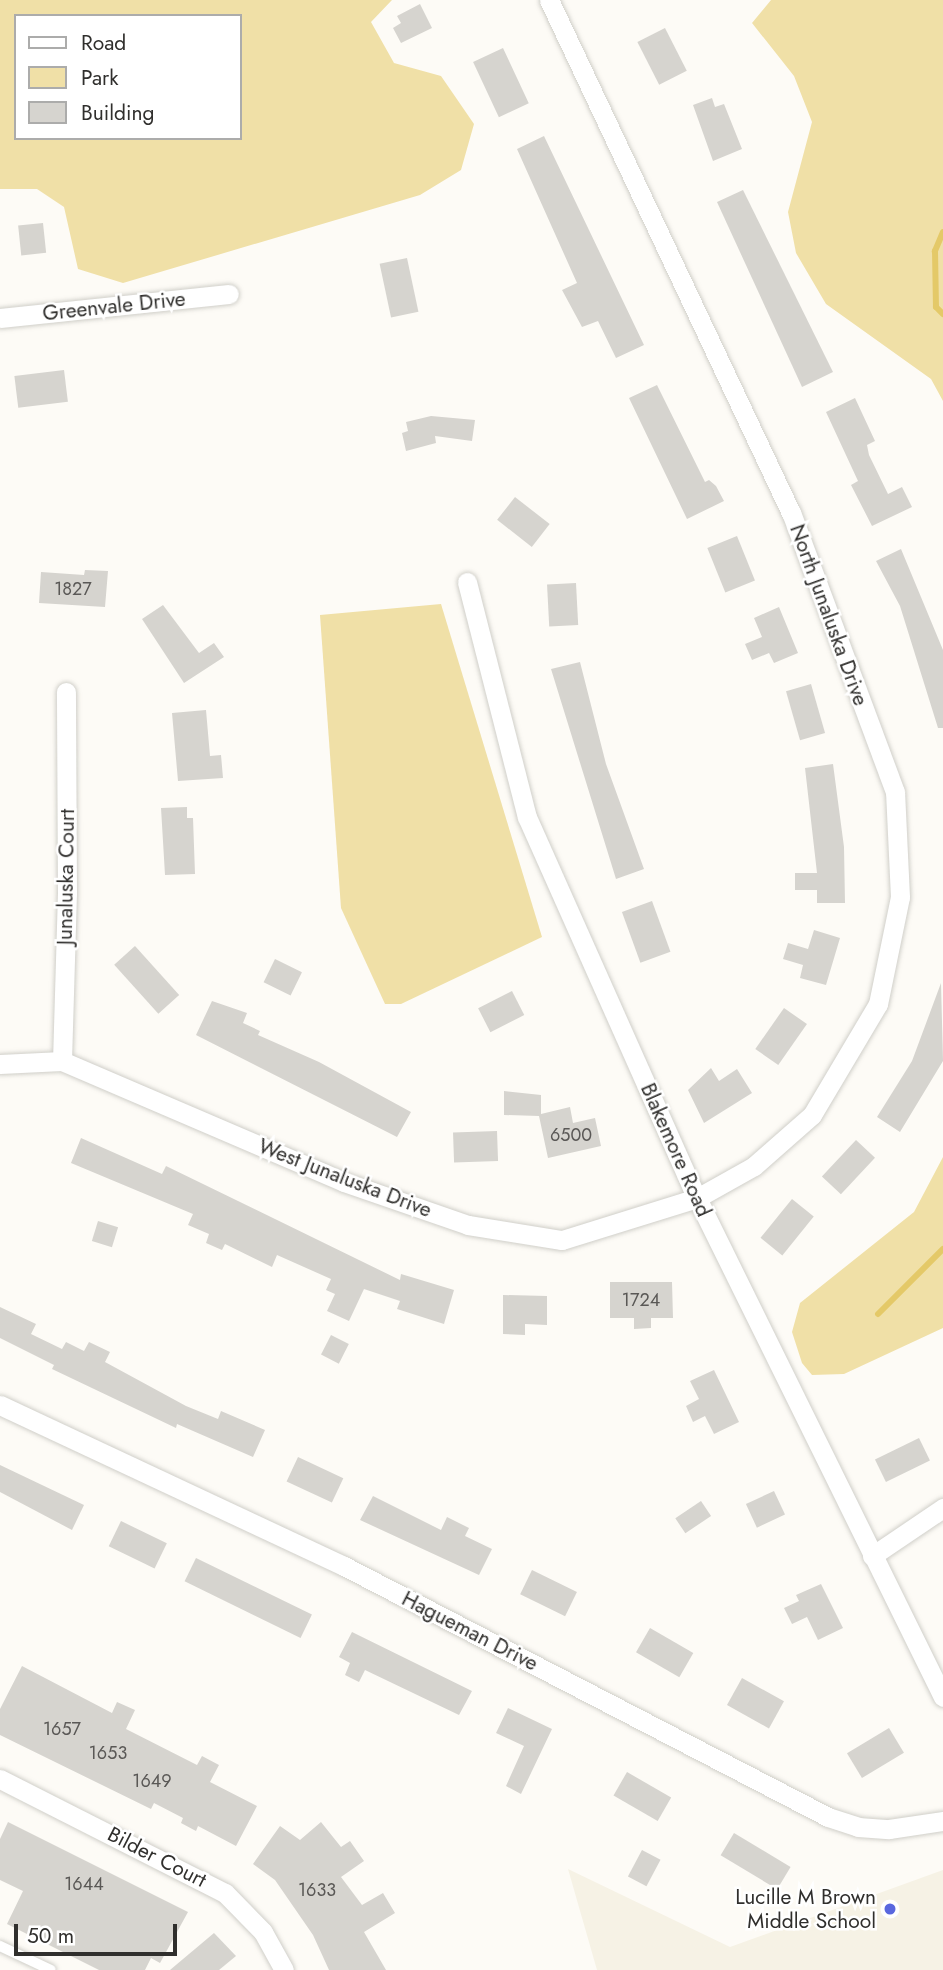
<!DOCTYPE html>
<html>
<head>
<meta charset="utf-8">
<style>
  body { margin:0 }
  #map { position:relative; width:943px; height:1970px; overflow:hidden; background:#fdfbf6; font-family:Jost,sans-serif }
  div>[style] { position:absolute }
  .built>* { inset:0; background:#f6f2e5 }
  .green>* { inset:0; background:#f0e0a7 }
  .stream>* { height:6px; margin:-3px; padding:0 3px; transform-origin:3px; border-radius:3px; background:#e4c968 }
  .building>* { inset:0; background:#d6d4cf; transform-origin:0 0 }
  .roads { filter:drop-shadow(0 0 2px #d0cfc9) drop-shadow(0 0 2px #d0cfc9) }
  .lane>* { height:10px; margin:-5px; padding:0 5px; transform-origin:5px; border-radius:5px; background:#fff }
  .street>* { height:19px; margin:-9.5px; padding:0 9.5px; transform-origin:9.5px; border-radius:9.5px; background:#fff }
  .dots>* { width:19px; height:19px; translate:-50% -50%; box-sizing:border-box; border:4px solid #fff; border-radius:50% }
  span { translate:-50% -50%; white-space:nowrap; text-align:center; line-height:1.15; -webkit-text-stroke:5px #fff; paint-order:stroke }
  .number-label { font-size:18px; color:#5a5856 }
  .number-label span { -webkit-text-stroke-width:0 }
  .street-label { font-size:21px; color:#302f2d }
  .poi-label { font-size:21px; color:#302f2d }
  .right { translate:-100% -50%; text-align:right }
  .legend { position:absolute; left:14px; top:14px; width:228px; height:126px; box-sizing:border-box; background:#fff; border:2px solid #acacab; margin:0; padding:9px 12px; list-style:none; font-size:21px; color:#302f2d }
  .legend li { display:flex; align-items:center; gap:14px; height:35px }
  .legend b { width:35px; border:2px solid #acacab }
  .scale { position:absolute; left:14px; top:1924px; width:163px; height:32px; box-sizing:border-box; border:4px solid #302f2d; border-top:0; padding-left:9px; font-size:21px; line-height:24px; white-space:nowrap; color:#302f2d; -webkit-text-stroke:5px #fff; paint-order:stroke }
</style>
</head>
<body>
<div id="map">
  <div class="built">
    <i style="clip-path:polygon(568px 1869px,730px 1947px,943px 1870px,943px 1970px,597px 1970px)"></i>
  </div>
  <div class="green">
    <i style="clip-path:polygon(evenodd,0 0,392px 0,371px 22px,394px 63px,441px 76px,474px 124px,461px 170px,420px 195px,123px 283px,78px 269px,64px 207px,37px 189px,0 189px,0 0,16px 16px,240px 16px,240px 138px,16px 138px,16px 16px)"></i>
    <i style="clip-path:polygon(771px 0,943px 0,943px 401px,931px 379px,826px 304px,796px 253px,788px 212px,812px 122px,794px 76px,752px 23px)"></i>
    <i style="clip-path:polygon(441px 604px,542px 937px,401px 1004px,385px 1004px,341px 908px,320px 615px)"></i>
    <i style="clip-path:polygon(943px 1157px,943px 1328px,844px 1374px,812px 1375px,802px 1363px,792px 1332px,800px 1303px,914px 1212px)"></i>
  </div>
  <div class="stream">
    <i style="left:943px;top:232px;width:21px;rotate:113deg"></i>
    <i style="left:935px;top:251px;width:56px;rotate:89deg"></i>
    <i style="left:936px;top:307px;width:10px;rotate:45deg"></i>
    <i style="left:878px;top:1314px;width:92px;rotate:-45deg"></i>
  </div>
  <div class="building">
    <i style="clip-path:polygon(420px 4px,432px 28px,401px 43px,393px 28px,401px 23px,397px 16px)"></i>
    <i style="left:665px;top:28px;width:48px;height:31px;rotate:63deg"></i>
    <i style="left:503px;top:48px;width:61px;height:33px;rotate:65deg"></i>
    <i style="clip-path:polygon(712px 98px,715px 107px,724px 104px,742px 149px,713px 161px,693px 105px)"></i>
    <i style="clip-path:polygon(544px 136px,644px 345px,616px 358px,598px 321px,582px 327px,562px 290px,577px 283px,517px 149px)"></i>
    <i style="clip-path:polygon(743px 190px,833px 372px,802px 387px,717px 202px)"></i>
    <i style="left:43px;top:223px;width:30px;height:25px;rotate:84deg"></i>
    <i style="left:407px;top:258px;width:55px;height:28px;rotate:78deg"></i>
    <i style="left:64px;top:370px;width:32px;height:50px;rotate:83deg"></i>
    <i style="clip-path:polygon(657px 385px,705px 482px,709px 480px,716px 486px,724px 501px,687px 519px,629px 398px)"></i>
    <i style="clip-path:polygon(855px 398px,875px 441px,867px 445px,869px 455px,888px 494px,902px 487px,912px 507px,872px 526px,851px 485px,858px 481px,826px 412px)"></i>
    <i style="clip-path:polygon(431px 416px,475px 420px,472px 441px,435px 436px,436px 443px,406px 451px,402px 433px,408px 431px,406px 422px)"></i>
    <i style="left:515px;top:497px;width:44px;height:29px;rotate:38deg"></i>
    <i style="left:737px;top:536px;width:48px;height:32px;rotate:68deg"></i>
    <i style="clip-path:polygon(901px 549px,943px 650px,943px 728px,938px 728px,900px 606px,876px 561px)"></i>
    <i style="clip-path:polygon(85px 570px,108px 571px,105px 607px,39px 603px,41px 572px,84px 575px)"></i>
    <i style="left:576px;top:583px;width:42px;height:29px;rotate:87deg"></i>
    <i style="clip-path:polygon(163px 605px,199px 653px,214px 643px,224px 657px,184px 683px,142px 619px)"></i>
    <i style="clip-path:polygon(779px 607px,798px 653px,774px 663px,769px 653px,752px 660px,745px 644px,762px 637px,754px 618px)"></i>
    <i style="clip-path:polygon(580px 662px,606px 764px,644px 869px,616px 879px,551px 669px)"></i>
    <i style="left:811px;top:684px;width:51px;height:26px;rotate:74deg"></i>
    <i style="clip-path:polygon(206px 710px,210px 756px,221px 755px,223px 778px,178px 781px,172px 713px)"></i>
    <i style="clip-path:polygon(833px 764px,844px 847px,845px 903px,817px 903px,817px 890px,795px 890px,795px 873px,817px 873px,805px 768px)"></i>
    <i style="clip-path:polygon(187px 807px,187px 818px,193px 818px,195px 874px,165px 875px,161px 808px)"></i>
    <i style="left:652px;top:901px;width:54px;height:32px;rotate:70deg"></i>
    <i style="clip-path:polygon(814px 930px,840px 938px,826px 985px,800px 978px,803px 965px,783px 959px,788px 943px,808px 949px)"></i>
    <i style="left:135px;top:946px;width:66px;height:28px;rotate:48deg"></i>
    <i style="left:275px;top:959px;width:30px;height:26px;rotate:26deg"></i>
    <i style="clip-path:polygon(941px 983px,943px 1061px,900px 1132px,877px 1117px,912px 1061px)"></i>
    <i style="left:512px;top:991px;width:27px;height:38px;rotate:63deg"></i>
    <i style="clip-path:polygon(212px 1001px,247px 1013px,243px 1023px,260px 1031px,258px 1035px,319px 1062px,411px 1112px,397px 1137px,196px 1035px)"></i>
    <i style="left:784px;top:1008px;width:28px;height:50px;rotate:35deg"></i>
    <i style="clip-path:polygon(711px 1068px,719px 1081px,737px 1069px,752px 1093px,704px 1123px,688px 1090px)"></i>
    <i style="clip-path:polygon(504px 1091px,541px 1095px,541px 1114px,570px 1107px,573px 1123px,595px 1118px,601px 1146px,548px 1158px,539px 1116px,504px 1115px)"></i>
    <i style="left:497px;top:1131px;width:30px;height:44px;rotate:88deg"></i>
    <i style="clip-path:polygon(81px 1138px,162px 1174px,166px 1166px,400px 1280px,401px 1274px,454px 1290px,444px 1324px,397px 1309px,400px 1301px,364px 1289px,349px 1321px,327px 1311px,335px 1294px,326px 1290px,331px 1279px,277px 1255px,272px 1267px,225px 1244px,222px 1250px,206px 1243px,209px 1234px,188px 1225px,193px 1214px,71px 1163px)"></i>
    <i style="left:856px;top:1140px;width:26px;height:50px;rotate:43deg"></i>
    <i style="left:792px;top:1199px;width:28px;height:50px;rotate:39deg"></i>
    <i style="left:98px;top:1221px;width:21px;height:21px;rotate:17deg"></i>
    <i style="clip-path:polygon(610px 1282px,672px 1282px,673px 1318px,651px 1318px,651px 1328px,634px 1329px,634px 1318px,610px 1318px)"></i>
    <i style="clip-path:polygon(503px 1295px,547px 1296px,547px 1325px,525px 1324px,525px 1335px,503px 1334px)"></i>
    <i style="clip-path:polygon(0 1307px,36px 1324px,31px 1334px,62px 1349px,66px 1342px,84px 1351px,89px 1342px,110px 1352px,105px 1362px,186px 1406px,218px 1419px,221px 1411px,265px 1430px,253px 1457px,177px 1424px,176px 1428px,52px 1369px,54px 1365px,0 1338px)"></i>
    <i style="left:331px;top:1335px;width:20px;height:22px;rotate:27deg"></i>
    <i style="clip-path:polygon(714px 1370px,739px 1422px,714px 1434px,705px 1416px,693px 1422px,686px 1406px,699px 1399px,690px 1381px)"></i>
    <i style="left:919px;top:1438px;width:25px;height:49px;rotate:64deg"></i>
    <i style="left:298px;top:1457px;width:50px;height:27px;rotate:25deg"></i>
    <i style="clip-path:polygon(0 1465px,84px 1505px,72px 1530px,0 1492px)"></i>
    <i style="left:774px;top:1491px;width:26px;height:31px;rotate:65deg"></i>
    <i style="clip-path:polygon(373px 1496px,441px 1530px,447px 1517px,469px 1528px,465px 1536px,492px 1549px,479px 1575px,360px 1520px)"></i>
    <i style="left:701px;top:1501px;width:18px;height:31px;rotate:56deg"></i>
    <i style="left:121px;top:1521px;width:51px;height:28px;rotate:26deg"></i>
    <i style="left:196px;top:1558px;width:129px;height:26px;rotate:26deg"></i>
    <i style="left:532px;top:1570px;width:50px;height:27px;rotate:26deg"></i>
    <i style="clip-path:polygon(821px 1584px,843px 1628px,818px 1640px,807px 1617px,792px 1624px,784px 1608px,799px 1601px,796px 1595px)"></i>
    <i style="left:650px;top:1628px;width:50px;height:28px;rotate:30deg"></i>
    <i style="clip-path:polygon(352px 1632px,472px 1691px,459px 1715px,365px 1670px,359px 1682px,345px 1675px,350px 1663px,339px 1657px)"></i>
    <i style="clip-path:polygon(22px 1666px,112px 1713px,117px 1702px,135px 1710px,126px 1729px,197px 1765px,202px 1756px,219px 1765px,210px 1782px,257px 1806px,236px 1846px,198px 1826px,196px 1831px,181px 1823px,183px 1818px,154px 1803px,151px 1809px,0 1735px,0 1709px)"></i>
    <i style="left:742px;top:1678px;width:48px;height:31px;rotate:29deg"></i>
    <i style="clip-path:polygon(508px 1708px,552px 1729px,521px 1794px,506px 1786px,524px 1746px,496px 1733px)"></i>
    <i style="left:889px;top:1728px;width:29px;height:49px;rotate:59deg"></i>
    <i style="left:627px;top:1772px;width:51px;height:27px;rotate:30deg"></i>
    <i style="clip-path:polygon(8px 1822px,188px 1912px,160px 1963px,151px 1958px,145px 1970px,99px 1970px,7px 1924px,23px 1891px,0 1880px,0 1839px)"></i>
    <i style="clip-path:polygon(321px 1822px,341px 1847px,350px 1841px,364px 1861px,341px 1877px,362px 1905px,383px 1893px,395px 1913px,364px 1932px,386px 1970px,329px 1970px,313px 1935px,275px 1880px,253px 1864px,280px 1826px,300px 1840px)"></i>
    <i style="left:734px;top:1833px;width:66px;height:26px;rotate:31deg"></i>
    <i style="left:642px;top:1850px;width:21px;height:30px;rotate:28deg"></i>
    <i style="clip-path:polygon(214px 1933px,236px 1956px,219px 1970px,170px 1970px)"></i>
  </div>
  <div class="roads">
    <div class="lane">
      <i style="left:0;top:1946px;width:56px;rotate:25.2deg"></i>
    </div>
    <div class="street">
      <i style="left:0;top:318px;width:230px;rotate:-6deg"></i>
      <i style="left:467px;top:582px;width:243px;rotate:75.7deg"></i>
      <i style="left:527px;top:817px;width:417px;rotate:66deg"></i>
      <i style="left:697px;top:1198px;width:556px;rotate:63.76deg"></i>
      <i style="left:62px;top:1061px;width:168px;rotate:-88.3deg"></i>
      <i style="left:67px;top:893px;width:201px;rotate:-90.3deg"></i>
      <i style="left:0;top:1064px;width:62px;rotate:-2.8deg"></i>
      <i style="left:62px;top:1061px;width:307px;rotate:23.2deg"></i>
      <i style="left:344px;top:1182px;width:131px;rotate:19.1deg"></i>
      <i style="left:468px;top:1225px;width:95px;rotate:9.1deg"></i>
      <i style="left:562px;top:1240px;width:141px;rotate:-17.3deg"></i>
      <i style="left:697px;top:1198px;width:65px;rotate:-29.3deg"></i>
      <i style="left:754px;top:1166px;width:77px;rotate:-41.3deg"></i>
      <i style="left:812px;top:1115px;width:129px;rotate:-59.3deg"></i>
      <i style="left:878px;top:1004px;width:109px;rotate:-78.4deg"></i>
      <i style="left:900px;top:897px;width:105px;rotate:-92.7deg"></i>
      <i style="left:895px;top:792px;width:298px;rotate:-110.4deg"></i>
      <i style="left:791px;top:513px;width:567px;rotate:-115.25deg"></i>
      <i style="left:0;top:1405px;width:380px;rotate:25.1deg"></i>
      <i style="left:344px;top:1566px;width:545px;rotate:27.41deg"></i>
      <i style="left:828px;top:1817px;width:32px;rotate:18deg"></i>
      <i style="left:858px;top:1827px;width:31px;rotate:4deg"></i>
      <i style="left:889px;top:1829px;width:55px;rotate:-8.4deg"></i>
      <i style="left:872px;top:1556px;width:86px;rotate:-34.1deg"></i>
      <i style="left:0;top:1779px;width:252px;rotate:26.9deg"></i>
      <i style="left:225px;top:1893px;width:54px;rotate:45.7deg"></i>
      <i style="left:263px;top:1932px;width:43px;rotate:61.1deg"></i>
    </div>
  </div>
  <div class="dots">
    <i style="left:890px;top:1909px;background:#5967de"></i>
  </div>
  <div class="number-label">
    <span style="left:73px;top:589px">1827</span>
    <span style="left:571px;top:1135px">6500</span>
    <span style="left:641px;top:1300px">1724</span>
    <span style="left:62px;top:1729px">1657</span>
    <span style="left:108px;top:1753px">1653</span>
    <span style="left:152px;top:1781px">1649</span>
    <span style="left:84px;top:1884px">1644</span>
    <span style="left:317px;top:1890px">1633</span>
  </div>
  <div class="street-label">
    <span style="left:114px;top:306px;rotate:-6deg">Greenvale Drive</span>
    <span style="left:829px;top:615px;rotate:70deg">North Junaluska Drive</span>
    <span style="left:66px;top:877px;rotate:-89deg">Junaluska Court</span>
    <span style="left:676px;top:1150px;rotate:66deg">Blakemore Road</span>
    <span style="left:345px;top:1178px;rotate:21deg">West Junaluska Drive</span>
    <span style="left:470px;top:1631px;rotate:27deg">Hagueman Drive</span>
    <span style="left:157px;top:1857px;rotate:27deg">Bilder Court</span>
  </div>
  <div class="poi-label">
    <span class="right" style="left:876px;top:1909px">Lucille M Brown<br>Middle School</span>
  </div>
  <ul class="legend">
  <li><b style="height:9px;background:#fff"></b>Road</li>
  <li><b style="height:19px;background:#f0e0a7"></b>Park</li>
  <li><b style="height:19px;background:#d6d4cf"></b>Building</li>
  </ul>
  <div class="scale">50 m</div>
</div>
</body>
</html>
